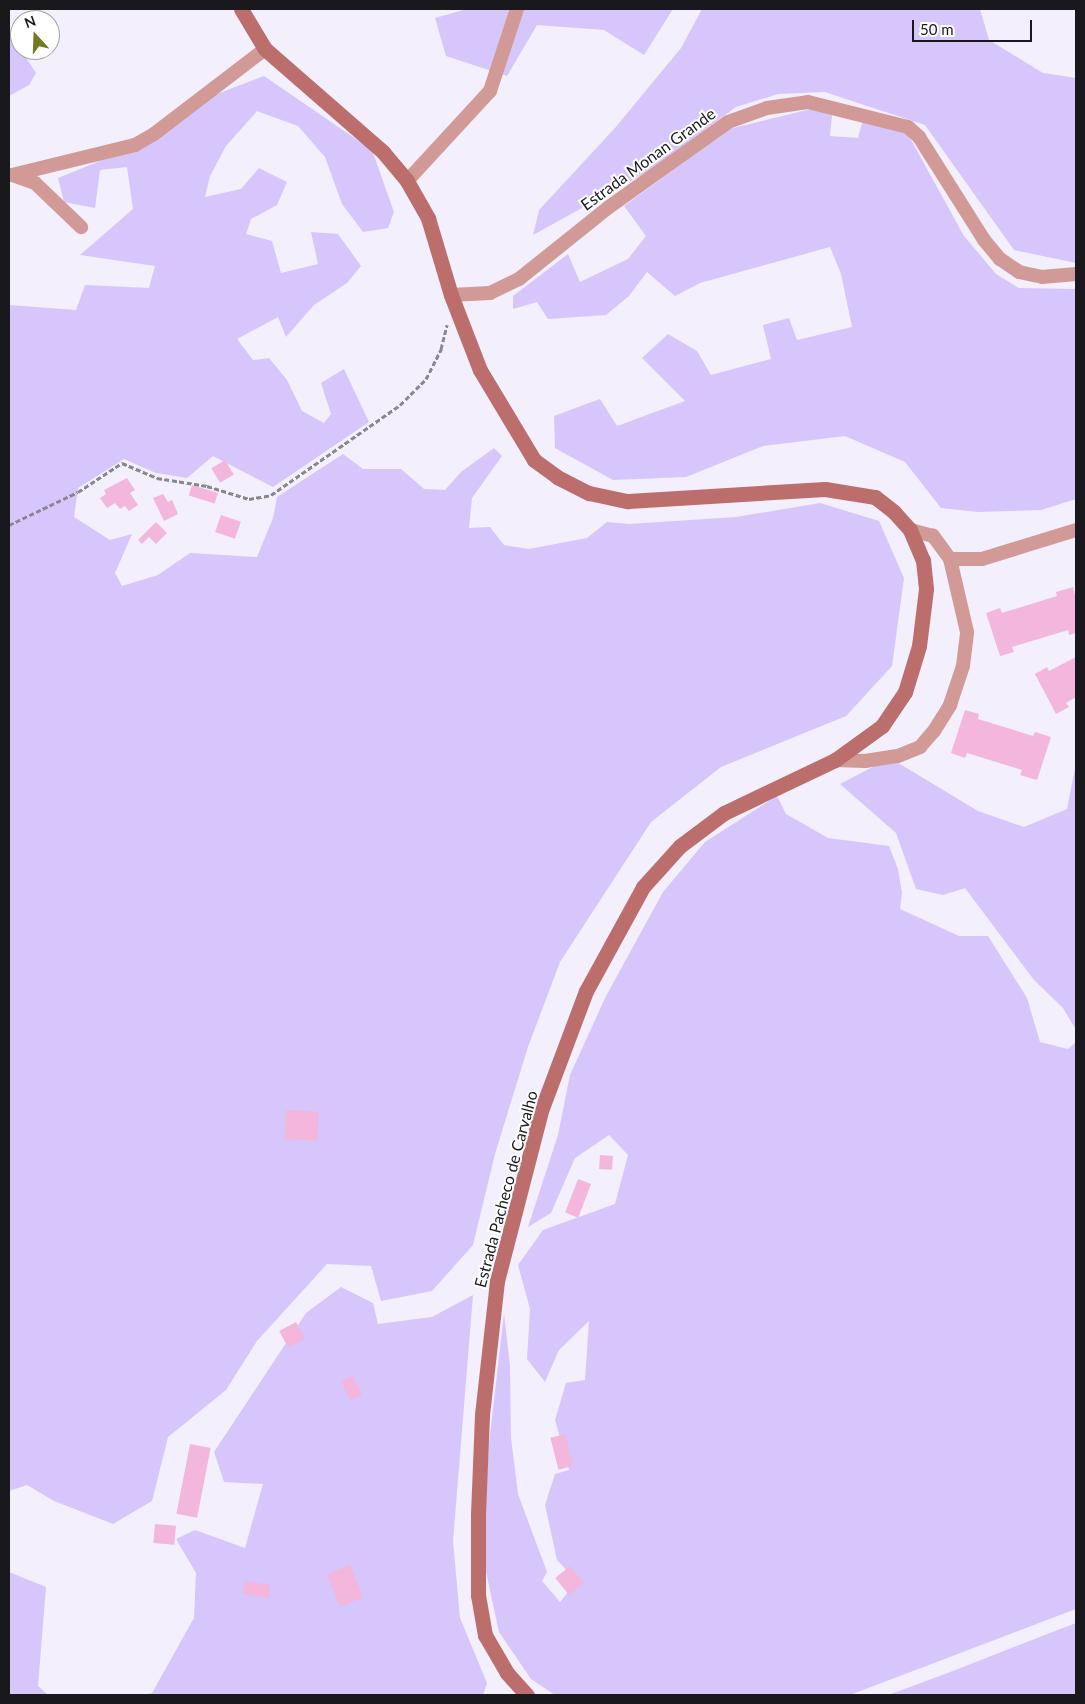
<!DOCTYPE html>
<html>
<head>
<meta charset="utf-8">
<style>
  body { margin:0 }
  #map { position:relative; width:1085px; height:1704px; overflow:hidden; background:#f3effc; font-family:Lato,sans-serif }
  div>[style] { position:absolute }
  .green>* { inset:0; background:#d6c6fb }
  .building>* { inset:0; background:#f3b6dd; transform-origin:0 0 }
  .path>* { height:3px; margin-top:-1.5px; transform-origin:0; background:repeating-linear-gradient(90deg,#89868f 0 5px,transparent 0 7.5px) }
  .minor>* { height:14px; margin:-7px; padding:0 7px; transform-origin:7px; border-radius:7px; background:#d19a97 }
  .secondary>* { height:15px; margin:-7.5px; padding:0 7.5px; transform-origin:7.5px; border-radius:7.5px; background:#bc6e6c }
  span { translate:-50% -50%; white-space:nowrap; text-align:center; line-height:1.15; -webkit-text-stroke:4px #fff; paint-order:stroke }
  .street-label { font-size:16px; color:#19181c }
  .frame { position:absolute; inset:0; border:10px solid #19181c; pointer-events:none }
  .north { position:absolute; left:10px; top:10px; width:50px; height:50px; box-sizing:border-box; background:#fff; border:1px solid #a3a3a4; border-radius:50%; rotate:340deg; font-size:14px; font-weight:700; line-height:20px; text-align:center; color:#19181c }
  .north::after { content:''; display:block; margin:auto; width:18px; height:22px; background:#747922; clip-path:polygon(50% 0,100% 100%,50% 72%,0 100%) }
  .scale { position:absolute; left:912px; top:20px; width:120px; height:22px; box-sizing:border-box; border:2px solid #19181c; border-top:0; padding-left:6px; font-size:15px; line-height:18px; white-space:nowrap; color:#19181c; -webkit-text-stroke:4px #fff; paint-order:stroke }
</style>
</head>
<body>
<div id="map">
  <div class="green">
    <i style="clip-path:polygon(467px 9px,673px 9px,644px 55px,604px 30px,537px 25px,507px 76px,446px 56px,435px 18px)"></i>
    <i style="clip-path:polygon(702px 9px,980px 9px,989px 40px,1043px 73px,1076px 78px,1076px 263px,1014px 250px,925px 125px,825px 92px,778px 94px,736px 107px,649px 171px,533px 235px,539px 210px,615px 128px,681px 48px)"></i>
    <i style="clip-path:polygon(9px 32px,36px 73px,29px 85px,9px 96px)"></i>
    <i style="clip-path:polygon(264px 76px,372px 150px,394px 212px,388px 228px,363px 232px,342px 204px,325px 157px,298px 126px,257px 111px,226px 146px,210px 176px,205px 197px,241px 189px,259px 168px,287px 182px,277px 205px,251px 219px,246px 234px,272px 241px,281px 273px,318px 264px,311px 232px,338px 234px,361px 266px,347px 283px,314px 305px,286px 337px,278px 317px,237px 339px,253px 360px,269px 358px,287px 380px,302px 411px,324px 423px,331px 414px,321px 383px,344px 369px,369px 422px,273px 487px,213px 456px,187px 478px,156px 473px,124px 459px,78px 488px,74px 517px,110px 540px,132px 534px,115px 573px,122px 586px,158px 575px,190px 553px,257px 557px,273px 518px,277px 497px,343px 454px,363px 469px,401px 469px,424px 489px,445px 490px,461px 472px,494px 448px,502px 456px,472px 498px,469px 528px,490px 527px,504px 545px,529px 549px,587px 538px,607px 522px,629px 524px,736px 517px,820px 503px,879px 521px,904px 578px,892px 666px,846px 716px,721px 767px,651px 822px,560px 962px,528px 1047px,495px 1154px,473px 1245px,432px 1291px,381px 1301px,371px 1266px,327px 1264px,257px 1341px,226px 1390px,168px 1437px,152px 1501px,113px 1524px,54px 1501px,27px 1485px,9px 1491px,9px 305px,76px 310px,85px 285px,149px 288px,155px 266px,80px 255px,133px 209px,127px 167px,100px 170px,95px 208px,64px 202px,58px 178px,122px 152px,204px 99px)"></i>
    <i style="clip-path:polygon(811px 109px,832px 115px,830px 136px,858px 138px,863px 120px,905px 129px,964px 236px,996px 274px,1019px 288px,1076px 289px,1076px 499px,1041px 510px,978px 512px,941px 508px,905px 462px,845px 436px,763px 446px,686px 477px,613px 480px,555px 448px,554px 416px,600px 399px,617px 426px,685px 401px,642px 358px,668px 334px,697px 351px,711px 375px,771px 359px,763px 325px,789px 318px,797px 340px,852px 327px,841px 274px,830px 247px,700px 283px,675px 296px,647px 272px,629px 296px,606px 315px,548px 319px,537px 302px,513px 309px,513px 296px,568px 254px,580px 282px,628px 259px,646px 236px,624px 206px,729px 129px)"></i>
    <i style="clip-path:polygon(890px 758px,978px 811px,1024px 827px,1067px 809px,1076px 763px,1076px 1030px,1063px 1008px,1034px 980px,965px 888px,943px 895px,916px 889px,896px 833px,840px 784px)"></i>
    <i style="clip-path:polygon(777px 796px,786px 814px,828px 838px,889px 846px,898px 869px,902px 893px,900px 909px,959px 936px,988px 936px,1027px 998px,1040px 1042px,1068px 1049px,1076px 1042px,1076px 1609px,850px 1695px,555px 1695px,531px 1679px,499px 1632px,483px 1558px,489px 1444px,504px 1313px,510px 1366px,511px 1438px,518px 1494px,547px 1572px,542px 1581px,560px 1602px,577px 1581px,557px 1560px,545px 1505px,555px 1474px,569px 1470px,555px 1420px,566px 1383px,585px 1380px,589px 1321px,559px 1350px,545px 1382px,527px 1359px,530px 1309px,518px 1265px,543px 1230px,615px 1204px,628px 1155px,609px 1135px,575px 1158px,551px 1213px,528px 1227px,558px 1135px,570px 1075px,606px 996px,663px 892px,705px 842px)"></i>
    <i style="clip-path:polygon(341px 1287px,373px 1303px,378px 1324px,432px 1317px,473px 1295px,453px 1541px,460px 1618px,487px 1683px,483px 1695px,143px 1695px,152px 1693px,194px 1618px,196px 1573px,176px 1539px,195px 1530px,245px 1548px,263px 1484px,224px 1482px,214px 1452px,306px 1313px)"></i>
    <i style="clip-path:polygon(9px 1572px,46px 1587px,38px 1686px,48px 1695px,9px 1695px)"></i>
    <i style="clip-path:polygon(1076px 1623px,1076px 1695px,888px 1695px,945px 1674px)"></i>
  </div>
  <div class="building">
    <i style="left:225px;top:460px;width:17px;height:16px;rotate:59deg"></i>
    <i style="clip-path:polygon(127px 478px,135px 490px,130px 493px,138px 505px,129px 511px,125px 506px,120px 509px,115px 503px,107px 508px,100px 498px,106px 494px,104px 490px)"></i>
    <i style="left:192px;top:485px;width:27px;height:11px;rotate:17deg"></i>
    <i style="clip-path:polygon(163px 494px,168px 502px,172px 500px,178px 514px,164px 521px,153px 498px)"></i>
    <i style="left:221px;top:515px;width:21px;height:18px;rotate:19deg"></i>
    <i style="clip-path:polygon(156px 522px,167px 533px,156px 544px,149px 537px,142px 544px,138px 540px)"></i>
    <i style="clip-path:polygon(1073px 587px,1076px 599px,1076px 633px,1069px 635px,1068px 630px,1012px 647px,1014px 652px,1000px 656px,986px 613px,1000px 608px,1002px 613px,1057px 596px,1056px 592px)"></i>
    <i style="clip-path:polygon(1076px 657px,1076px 697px,1066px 703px,1069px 707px,1056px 714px,1035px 674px,1047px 667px,1049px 671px)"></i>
    <i style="clip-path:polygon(965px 710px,979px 714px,978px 719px,1033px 736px,1035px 732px,1051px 737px,1037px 780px,1020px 775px,1022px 770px,967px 753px,965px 758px,951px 753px)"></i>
    <i style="left:286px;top:1110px;width:33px;height:29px;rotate:3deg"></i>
    <i style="left:600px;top:1155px;width:13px;height:14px;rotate:4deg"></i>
    <i style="left:578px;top:1179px;width:14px;height:36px;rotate:21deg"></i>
    <i style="left:296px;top:1322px;width:19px;height:19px;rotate:62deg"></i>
    <i style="left:353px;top:1376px;width:21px;height:13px;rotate:65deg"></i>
    <i style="left:565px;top:1434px;width:33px;height:15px;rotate:76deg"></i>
    <i style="left:190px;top:1444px;width:21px;height:71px;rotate:11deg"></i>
    <i style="left:155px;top:1524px;width:21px;height:19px;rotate:5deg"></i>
    <i style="left:350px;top:1565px;width:35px;height:25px;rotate:68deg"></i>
    <i style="left:570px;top:1566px;width:22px;height:19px;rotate:51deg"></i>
    <i style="left:245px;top:1581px;width:26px;height:13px;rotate:9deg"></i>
  </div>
  <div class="path">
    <i style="left:9px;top:525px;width:76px;rotate:-25.6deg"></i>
    <i style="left:78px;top:492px;width:53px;rotate:-33.4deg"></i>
    <i style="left:122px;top:463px;width:38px;rotate:23deg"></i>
    <i style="left:157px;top:478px;width:51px;rotate:9.1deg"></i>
    <i style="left:207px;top:486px;width:44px;rotate:17.2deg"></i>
    <i style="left:249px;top:499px;width:22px;rotate:-10deg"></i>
    <i style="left:271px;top:495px;width:157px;rotate:-34.9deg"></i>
    <i style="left:400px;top:405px;width:37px;rotate:-45deg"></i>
    <i style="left:426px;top:379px;width:34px;rotate:-63deg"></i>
    <i style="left:441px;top:349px;width:25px;rotate:-76deg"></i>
  </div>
  <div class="minor">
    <i style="left:12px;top:175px;width:127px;rotate:-13.7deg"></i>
    <i style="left:135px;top:145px;width:22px;rotate:-30deg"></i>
    <i style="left:154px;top:134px;width:140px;rotate:-37.4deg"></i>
    <i style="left:12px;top:175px;width:24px;rotate:19deg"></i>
    <i style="left:35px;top:183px;width:64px;rotate:43.7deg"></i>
    <i style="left:407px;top:181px;width:122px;rotate:-47.3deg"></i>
    <i style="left:490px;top:91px;width:86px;rotate:-71.8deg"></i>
    <i style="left:451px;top:295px;width:39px;rotate:-3deg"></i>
    <i style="left:490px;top:293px;width:32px;rotate:-26deg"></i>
    <i style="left:519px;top:279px;width:115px;rotate:-38.7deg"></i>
    <i style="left:609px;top:207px;width:146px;rotate:-35.5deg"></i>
    <i style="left:728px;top:122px;width:41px;rotate:-19.7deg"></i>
    <i style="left:767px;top:108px;width:41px;rotate:-8.3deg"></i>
    <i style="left:808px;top:102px;width:103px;rotate:14deg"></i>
    <i style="left:908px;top:127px;width:15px;rotate:42deg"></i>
    <i style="left:919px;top:137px;width:122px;rotate:57.7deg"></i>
    <i style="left:984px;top:240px;width:25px;rotate:50deg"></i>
    <i style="left:1000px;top:259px;width:23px;rotate:34deg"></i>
    <i style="left:1019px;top:272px;width:24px;rotate:12deg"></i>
    <i style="left:1042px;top:277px;width:34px;rotate:-5deg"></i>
    <i style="left:950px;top:559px;width:32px"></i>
    <i style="left:982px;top:559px;width:98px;rotate:-17.1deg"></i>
    <i style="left:835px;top:760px;width:30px;rotate:2deg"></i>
    <i style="left:865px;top:761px;width:33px;rotate:-9deg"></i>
    <i style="left:898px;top:756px;width:24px;rotate:-22deg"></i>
    <i style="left:920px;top:747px;width:21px;rotate:-49deg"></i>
    <i style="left:934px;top:731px;width:31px;rotate:-58deg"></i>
    <i style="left:950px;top:705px;width:41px;rotate:-71.6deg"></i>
    <i style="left:963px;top:666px;width:34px;rotate:-83deg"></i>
    <i style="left:967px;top:632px;width:75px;rotate:-103.1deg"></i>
    <i style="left:950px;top:559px;width:29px;rotate:-126deg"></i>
    <i style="left:933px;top:536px;width:24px;rotate:-165deg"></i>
  </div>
  <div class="secondary">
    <i style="left:241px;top:9px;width:47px;rotate:59deg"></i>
    <i style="left:265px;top:49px;width:157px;rotate:41.1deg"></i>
    <i style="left:383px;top:152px;width:38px;rotate:50deg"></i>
    <i style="left:407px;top:181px;width:43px;rotate:60.4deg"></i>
    <i style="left:428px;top:218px;width:80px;rotate:73.4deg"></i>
    <i style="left:451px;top:295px;width:80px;rotate:68.9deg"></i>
    <i style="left:480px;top:370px;width:105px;rotate:59deg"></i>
    <i style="left:534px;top:460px;width:29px;rotate:36deg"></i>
    <i style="left:557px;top:477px;width:36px;rotate:27deg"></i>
    <i style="left:589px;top:493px;width:40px;rotate:12deg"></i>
    <i style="left:628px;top:501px;width:197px;rotate:-3.5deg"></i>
    <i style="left:825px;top:489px;width:51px;rotate:9.1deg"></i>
    <i style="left:875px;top:497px;width:24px;rotate:38deg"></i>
    <i style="left:894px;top:512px;width:24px;rotate:48deg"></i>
    <i style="left:910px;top:530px;width:33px;rotate:67deg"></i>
    <i style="left:923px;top:560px;width:29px;rotate:84deg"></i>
    <i style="left:926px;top:589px;width:57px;rotate:97deg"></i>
    <i style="left:919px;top:646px;width:48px;rotate:106.9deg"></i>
    <i style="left:905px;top:692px;width:41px;rotate:124.1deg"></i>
    <i style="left:882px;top:726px;width:58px;rotate:144.1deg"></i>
    <i style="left:835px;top:760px;width:123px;rotate:154.5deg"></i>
    <i style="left:724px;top:813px;width:55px;rotate:143.1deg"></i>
    <i style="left:680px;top:846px;width:55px;rotate:132.1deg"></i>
    <i style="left:643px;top:887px;width:119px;rotate:118.7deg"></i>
    <i style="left:586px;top:991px;width:128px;rotate:110.6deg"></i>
    <i style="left:541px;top:1111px;width:176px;rotate:104.5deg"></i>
    <i style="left:497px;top:1281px;width:135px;rotate:96.4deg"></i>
    <i style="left:482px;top:1415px;width:101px;rotate:92.3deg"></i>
    <i style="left:478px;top:1516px;width:79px;rotate:90deg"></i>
    <i style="left:478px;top:1595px;width:41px;rotate:80.1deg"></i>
    <i style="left:485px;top:1635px;width:44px;rotate:59.9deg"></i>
    <i style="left:507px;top:1673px;width:30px;rotate:48deg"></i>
  </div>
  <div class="street-label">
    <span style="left:648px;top:159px;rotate:-36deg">Estrada Monan Grande</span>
    <span style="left:506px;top:1189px;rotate:-75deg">Estrada Pacheco de Carvalho</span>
  </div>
  <div class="frame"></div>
  <div class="north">N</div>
  <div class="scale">50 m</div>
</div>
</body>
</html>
